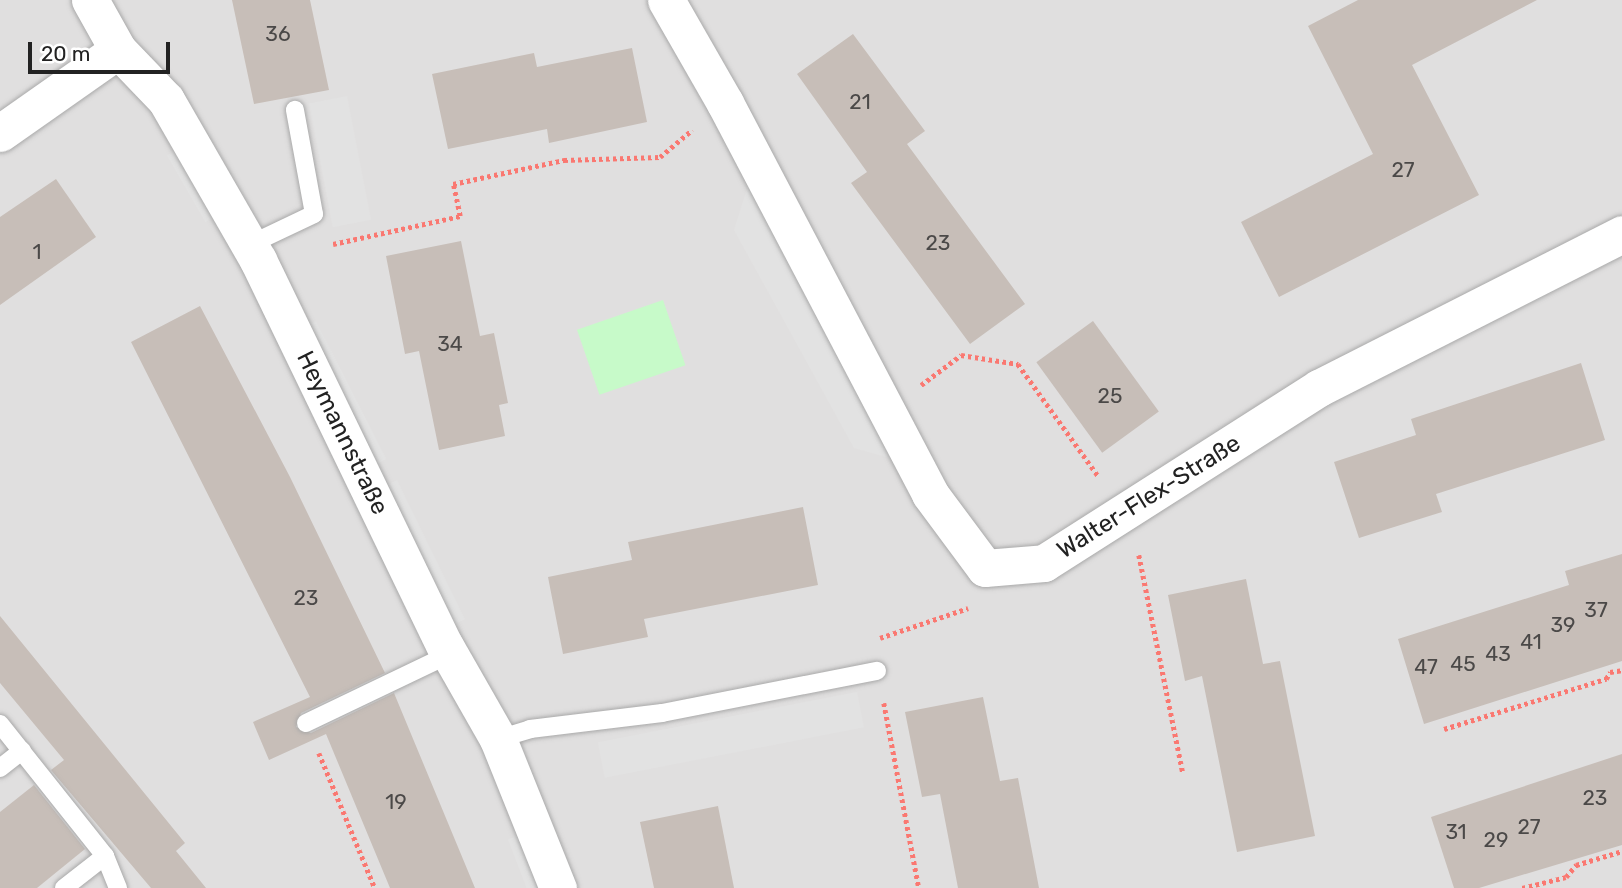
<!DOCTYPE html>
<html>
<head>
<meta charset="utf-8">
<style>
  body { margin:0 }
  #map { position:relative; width:1622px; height:888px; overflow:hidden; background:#f2eee9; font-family:Rubik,sans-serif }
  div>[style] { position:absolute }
  .residential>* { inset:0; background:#e0dfdf; transform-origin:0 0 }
  .park>* { inset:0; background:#c7fac9; transform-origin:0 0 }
  .parking>* { inset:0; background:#e2e2e2; transform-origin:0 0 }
  .building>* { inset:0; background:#c7beb8; transform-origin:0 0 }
  .path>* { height:4.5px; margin-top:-2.25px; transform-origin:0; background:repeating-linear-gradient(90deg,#fa7871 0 3.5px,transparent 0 7px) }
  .roads { filter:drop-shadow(0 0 2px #a9a9a9) drop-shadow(0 0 2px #a9a9a9) }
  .service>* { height:18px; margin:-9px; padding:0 9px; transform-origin:9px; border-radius:9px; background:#fff }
  .minor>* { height:37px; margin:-18.5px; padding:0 18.5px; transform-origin:18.5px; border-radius:18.5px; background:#fff }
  span { translate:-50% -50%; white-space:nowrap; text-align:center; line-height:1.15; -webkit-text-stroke:5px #fff; paint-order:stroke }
  .number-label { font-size:21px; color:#4b4948 }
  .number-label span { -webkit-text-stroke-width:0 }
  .street-label { font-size:24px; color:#222 }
  .scale { position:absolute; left:28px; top:42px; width:142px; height:32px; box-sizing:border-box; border:4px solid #222; border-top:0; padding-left:9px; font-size:21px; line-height:24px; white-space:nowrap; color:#222; -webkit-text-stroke:5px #fff; paint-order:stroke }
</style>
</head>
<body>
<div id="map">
  <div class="residential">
    <i style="left:0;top:0;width:1622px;height:888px"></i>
  </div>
  <div class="park">
    <i style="left:663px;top:300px;width:69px;height:91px;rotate:71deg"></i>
  </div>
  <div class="parking">
    <i style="left:347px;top:96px;width:126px;height:39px;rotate:79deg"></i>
    <i style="left:180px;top:148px;width:77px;height:15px;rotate:60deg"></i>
    <i style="clip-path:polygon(752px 173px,911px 464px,854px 448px,734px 230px)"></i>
    <i style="left:316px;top:321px;width:155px;height:15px;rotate:63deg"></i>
    <i style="left:397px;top:480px;width:155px;height:14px;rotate:64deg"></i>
    <i style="left:857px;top:692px;width:36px;height:264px;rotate:79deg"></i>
    <i style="left:522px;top:834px;width:58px;height:15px;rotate:69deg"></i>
  </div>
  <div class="building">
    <i style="clip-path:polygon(232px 0,310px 0,329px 90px,254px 104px)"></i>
    <i style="clip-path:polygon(1358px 0,1537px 0,1412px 65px,1479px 195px,1279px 297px,1241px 222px,1373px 154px,1308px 26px)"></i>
    <i style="clip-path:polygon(853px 34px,925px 131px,907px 144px,1025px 304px,970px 344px,851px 183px,867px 172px,797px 74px)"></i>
    <i style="clip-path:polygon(632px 48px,647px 122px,549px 143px,547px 129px,448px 149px,432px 74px,534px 53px,537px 67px)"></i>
    <i style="clip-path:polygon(56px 179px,96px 237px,0 305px,0 217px)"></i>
    <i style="clip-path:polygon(461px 241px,480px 336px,494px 333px,508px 403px,499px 405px,505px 436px,439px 450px,419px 351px,405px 354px,386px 256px)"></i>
    <i style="clip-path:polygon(200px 306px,290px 477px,385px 673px,301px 713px,296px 727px,311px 733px,394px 693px,475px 888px,390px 888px,326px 734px,269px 760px,253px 722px,310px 697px,131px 342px)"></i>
    <i style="left:1093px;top:321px;width:112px;height:70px;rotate:54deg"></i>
    <i style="clip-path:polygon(1581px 363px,1605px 440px,1436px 494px,1442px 512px,1359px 538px,1334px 462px,1416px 435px,1411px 419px)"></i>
    <i style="clip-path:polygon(803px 507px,818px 585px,644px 619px,648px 637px,563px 654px,548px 577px,632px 560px,628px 542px)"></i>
    <i style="clip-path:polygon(1622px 554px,1622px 661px,1424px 724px,1398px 639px,1569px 585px,1565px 571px)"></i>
    <i style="clip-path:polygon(1246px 579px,1263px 664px,1280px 661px,1315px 836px,1237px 852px,1202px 676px,1185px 681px,1168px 595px)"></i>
    <i style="clip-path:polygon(0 616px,185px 843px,176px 851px,206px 888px,151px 888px,51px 770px,64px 760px,0 683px)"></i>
    <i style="clip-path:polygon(983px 697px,1000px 781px,1018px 778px,1039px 888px,958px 888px,940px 794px,922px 797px,905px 712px)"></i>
    <i style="clip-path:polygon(1622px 754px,1622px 845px,1479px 888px,1454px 888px,1431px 817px)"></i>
    <i style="clip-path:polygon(34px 785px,85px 849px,37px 888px,0 888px,0 812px)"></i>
    <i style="clip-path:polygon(718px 806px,734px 888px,654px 888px,640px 822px)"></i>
  </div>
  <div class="path">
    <i style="left:333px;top:244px;width:130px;rotate:-12.4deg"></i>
    <i style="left:460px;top:216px;width:33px;rotate:-102deg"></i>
    <i style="left:453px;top:184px;width:114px;rotate:-12.2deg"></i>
    <i style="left:564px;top:160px;width:96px;rotate:-1.8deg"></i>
    <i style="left:660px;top:157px;width:42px;rotate:-40.2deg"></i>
    <i style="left:921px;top:385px;width:50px;rotate:-36.9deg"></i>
    <i style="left:961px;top:355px;width:58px;rotate:9deg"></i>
    <i style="left:1018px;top:364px;width:139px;rotate:54.4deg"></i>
    <i style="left:1139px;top:555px;width:223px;rotate:78.6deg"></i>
    <i style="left:880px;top:638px;width:93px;rotate:-18.8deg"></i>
    <i style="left:884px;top:703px;width:188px;rotate:79.3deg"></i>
    <i style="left:1444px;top:729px;width:170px;rotate:-17.2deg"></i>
    <i style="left:1606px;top:679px;width:8px;rotate:-60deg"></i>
    <i style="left:1610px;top:672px;width:12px;rotate:-9deg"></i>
    <i style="left:319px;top:753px;width:146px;rotate:67.5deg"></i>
    <i style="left:1522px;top:888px;width:45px;rotate:-14deg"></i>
    <i style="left:1566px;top:877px;width:16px;rotate:-50deg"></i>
    <i style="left:1576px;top:865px;width:48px;rotate:-16.9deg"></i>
  </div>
  <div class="roads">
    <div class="service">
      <i style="left:249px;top:245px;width:72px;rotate:-25.5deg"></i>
      <i style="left:314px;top:214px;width:106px;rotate:-100.4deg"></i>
      <i style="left:306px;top:723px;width:160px;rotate:-25.6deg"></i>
      <i style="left:0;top:724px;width:169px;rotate:51.5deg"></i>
      <i style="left:105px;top:856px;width:35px;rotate:68deg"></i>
      <i style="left:498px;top:739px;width:34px;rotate:-17deg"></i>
      <i style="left:530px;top:729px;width:133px;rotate:-6.9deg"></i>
      <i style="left:662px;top:713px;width:219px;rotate:-11.1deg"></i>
      <i style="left:0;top:768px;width:28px;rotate:-38deg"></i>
      <i style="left:64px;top:888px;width:52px;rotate:-38deg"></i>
    </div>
    <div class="minor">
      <i style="left:90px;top:0;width:57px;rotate:60.8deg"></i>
      <i style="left:118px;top:50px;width:69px;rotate:46.2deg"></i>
      <i style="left:166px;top:100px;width:185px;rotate:60.1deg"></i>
      <i style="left:258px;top:260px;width:429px;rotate:64.2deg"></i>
      <i style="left:445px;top:646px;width:107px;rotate:60.3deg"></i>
      <i style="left:498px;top:739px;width:161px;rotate:68.1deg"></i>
      <i style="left:666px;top:0;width:119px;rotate:60.2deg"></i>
      <i style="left:725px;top:103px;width:441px;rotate:62.3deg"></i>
      <i style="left:930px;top:494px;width:92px;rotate:53.4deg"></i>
      <i style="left:985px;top:568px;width:59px;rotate:-4.8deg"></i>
      <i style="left:1044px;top:563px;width:326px;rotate:-32.5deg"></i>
      <i style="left:1319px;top:388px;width:340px;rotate:-26.9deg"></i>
      <i style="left:0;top:133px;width:144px;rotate:-35.1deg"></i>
    </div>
  </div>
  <div class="number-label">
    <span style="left:278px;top:34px">36</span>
    <span style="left:860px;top:102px">21</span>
    <span style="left:1403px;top:170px">27</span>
    <span style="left:938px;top:243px">23</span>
    <span style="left:37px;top:252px">1</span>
    <span style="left:450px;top:344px">34</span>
    <span style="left:1110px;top:396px">25</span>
    <span style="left:306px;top:598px">23</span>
    <span style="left:1596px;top:610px">37</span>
    <span style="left:1563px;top:625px">39</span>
    <span style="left:1531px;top:642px">41</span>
    <span style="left:1498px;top:654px">43</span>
    <span style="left:1463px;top:664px">45</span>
    <span style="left:1426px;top:667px">47</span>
    <span style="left:1595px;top:798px">23</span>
    <span style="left:396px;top:802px">19</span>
    <span style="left:1529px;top:827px">27</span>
    <span style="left:1456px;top:832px">31</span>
    <span style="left:1496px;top:840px">29</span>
  </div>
  <div class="street-label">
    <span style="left:342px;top:433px;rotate:64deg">Heymannstraße</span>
    <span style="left:1149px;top:497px;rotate:-32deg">Walter-Flex-Straße</span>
  </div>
  <div class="scale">20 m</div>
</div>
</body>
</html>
